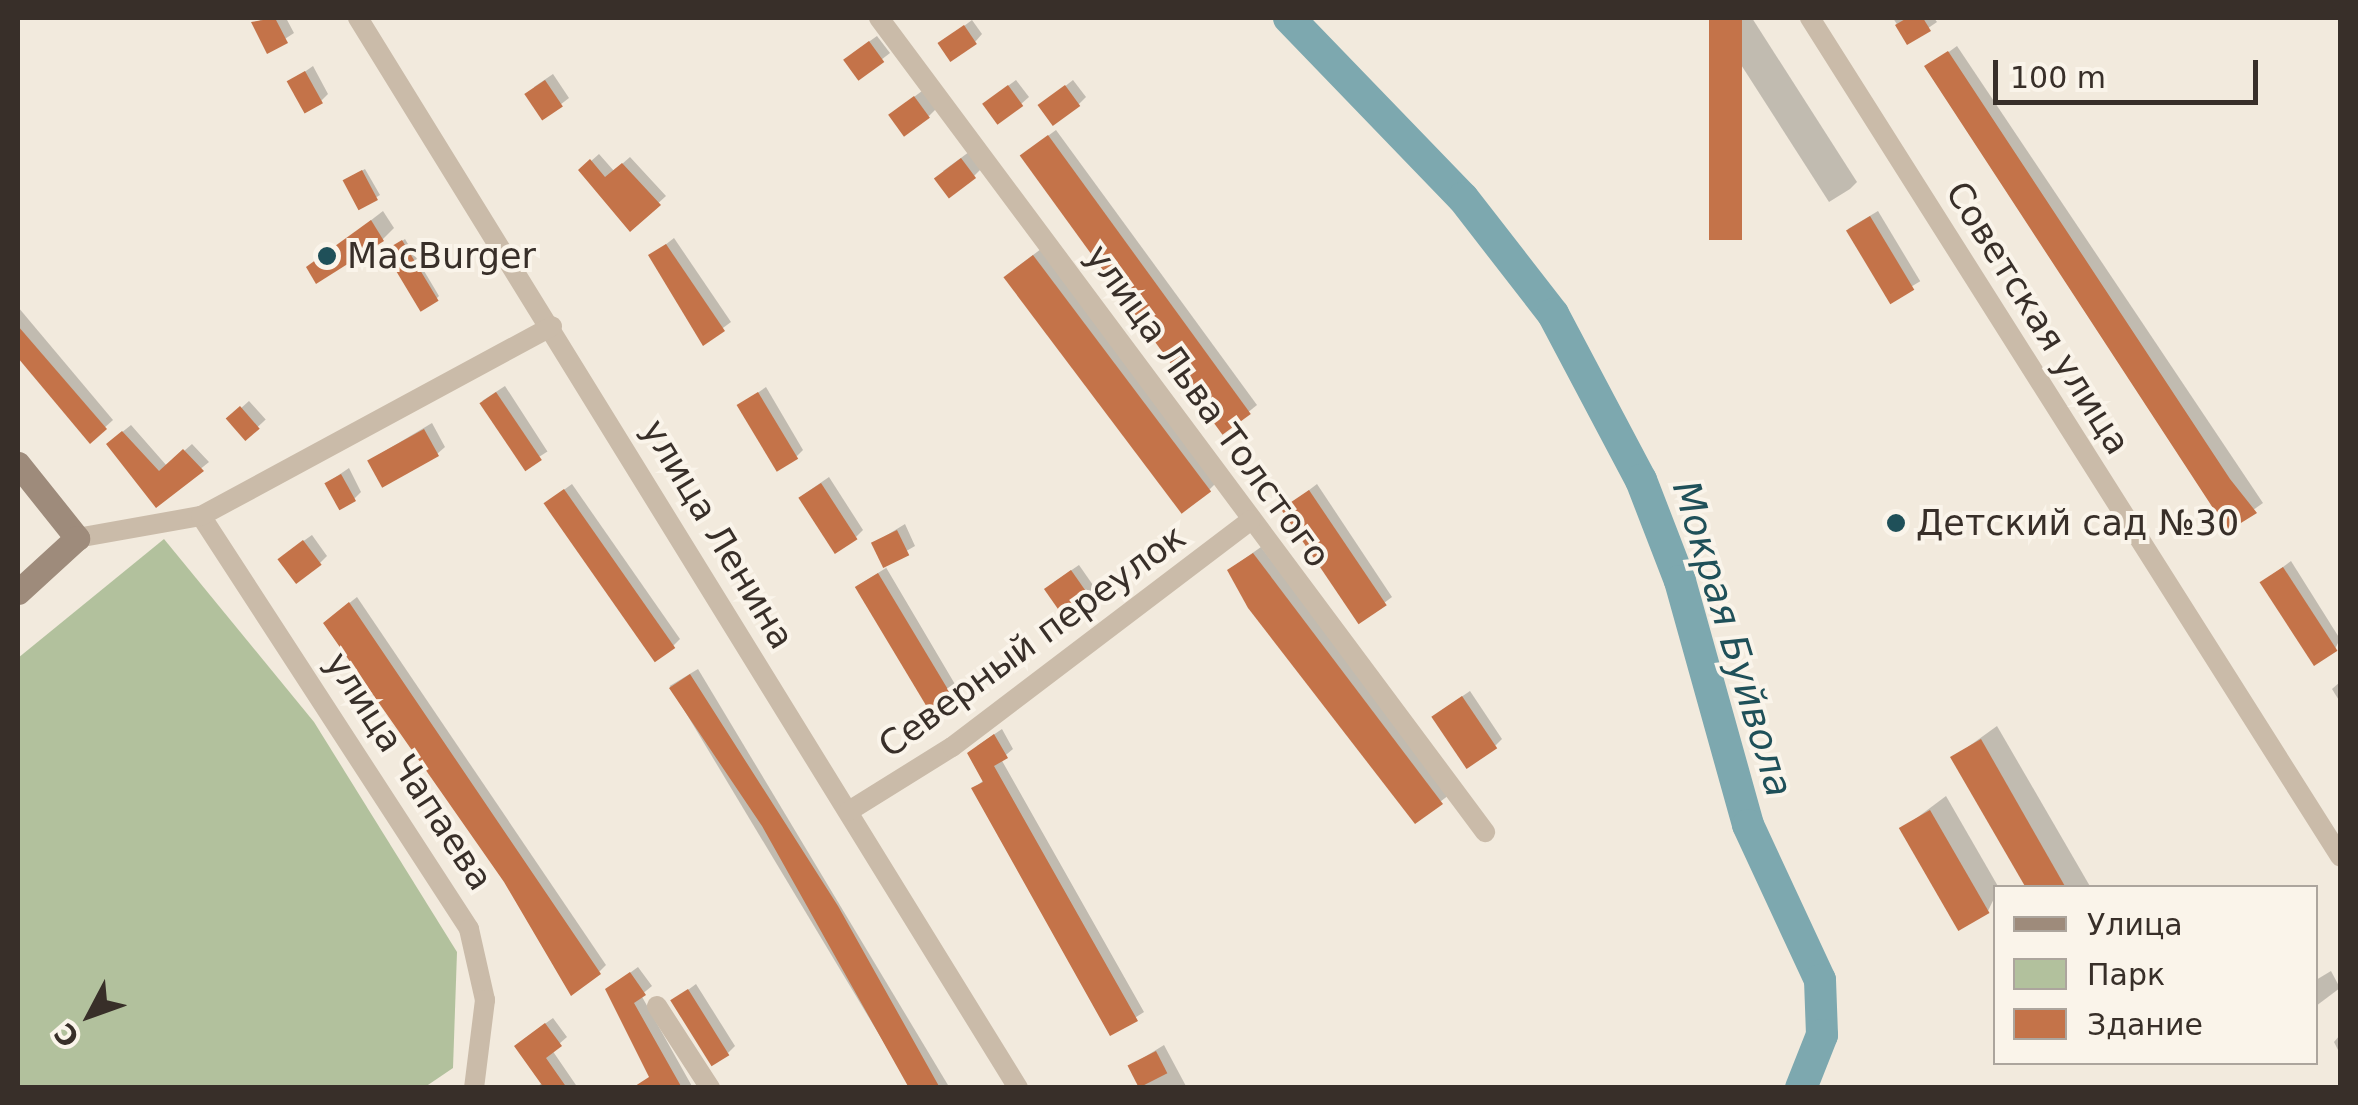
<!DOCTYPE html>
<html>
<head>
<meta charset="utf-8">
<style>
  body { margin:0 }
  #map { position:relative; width:2358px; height:1105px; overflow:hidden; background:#f2eadd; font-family:"DejaVu Sans",sans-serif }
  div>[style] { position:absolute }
  .green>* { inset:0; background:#b2c19d }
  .shadow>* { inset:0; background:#0003; transform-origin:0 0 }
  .river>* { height:32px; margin:-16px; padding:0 16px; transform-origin:16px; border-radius:16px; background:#7da8af }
  .building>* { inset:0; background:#c47349; transform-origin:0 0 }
  .street>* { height:20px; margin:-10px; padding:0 10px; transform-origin:10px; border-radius:10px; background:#cabba9 }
  .secondary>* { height:25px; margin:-12.5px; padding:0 12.5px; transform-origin:12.5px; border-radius:12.5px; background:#9e8b7b }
  .dots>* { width:28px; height:28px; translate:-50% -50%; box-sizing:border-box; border:5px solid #faf4ea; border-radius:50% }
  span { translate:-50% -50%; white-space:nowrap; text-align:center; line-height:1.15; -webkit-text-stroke:8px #faf4ea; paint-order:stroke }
  .poi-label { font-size:35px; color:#382f29 }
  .left { translate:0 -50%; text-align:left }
  .street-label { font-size:35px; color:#382f29 }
  .water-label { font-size:38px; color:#1f5059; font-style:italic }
  .frame { position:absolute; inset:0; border:20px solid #382f29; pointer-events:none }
  .legend { position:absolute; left:1993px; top:885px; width:325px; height:180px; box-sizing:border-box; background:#faf4ea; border:2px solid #aca59d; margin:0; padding:12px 18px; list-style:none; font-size:30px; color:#382f29 }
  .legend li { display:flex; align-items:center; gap:20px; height:50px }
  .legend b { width:50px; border:2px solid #aca59d }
  .north { position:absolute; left:40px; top:965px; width:100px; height:100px; -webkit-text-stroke:8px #faf4ea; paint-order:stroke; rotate:229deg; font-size:28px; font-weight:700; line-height:40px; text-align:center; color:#382f29 }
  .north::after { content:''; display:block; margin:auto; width:35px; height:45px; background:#382f29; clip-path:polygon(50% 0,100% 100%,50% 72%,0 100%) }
  .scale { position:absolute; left:1993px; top:60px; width:265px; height:45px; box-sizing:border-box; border:5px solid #382f29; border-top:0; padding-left:12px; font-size:30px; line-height:35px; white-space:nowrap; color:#382f29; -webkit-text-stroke:8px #faf4ea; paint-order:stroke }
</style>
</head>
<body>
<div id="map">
  <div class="green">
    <i style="clip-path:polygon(164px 539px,314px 722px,457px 952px,453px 1068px,425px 1087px,18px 1087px,18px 658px)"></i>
  </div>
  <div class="shadow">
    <i style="clip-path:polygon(259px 18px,286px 18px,294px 33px,268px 50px)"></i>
    <i style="clip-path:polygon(1711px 18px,1752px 18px,1857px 182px,1850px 189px,1829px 202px)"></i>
    <i style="clip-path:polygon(1893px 18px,1934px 18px,1937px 22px,1908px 42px)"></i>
    <i style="clip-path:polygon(972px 20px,982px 34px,975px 42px,948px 38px)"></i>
    <i style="clip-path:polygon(877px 36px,890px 53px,859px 77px,853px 53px)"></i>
    <i style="clip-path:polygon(1957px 46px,2263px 503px,2229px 527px,1928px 67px)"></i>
    <i style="clip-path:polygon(313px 66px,328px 94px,321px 101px,290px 82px)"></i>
    <i style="clip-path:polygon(553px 74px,569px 98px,543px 118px,534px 87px)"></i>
    <i style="clip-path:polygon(1016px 80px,1029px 97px,1021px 104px,993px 97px)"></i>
    <i style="clip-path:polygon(1073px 80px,1086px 97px,1079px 104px,1049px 99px)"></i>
    <i style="clip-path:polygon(922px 91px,936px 109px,929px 116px,899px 108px)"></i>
    <i style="clip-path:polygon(1056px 130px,1257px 405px,1226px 430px,1030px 149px)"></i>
    <i style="clip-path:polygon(969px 152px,981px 169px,974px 176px,943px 171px)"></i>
    <i style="clip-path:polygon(599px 154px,614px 171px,630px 157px,666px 196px,630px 229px,581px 170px)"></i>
    <i style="clip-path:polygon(365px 169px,380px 195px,360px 207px,348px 178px)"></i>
    <i style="clip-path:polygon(383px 211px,394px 228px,383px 239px,309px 268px)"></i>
    <i style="left:1878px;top:211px;width:82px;height:35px;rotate:59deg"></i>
    <i style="clip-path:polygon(674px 238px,731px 322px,704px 342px,651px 256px)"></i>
    <i style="clip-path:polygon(405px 239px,439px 296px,436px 299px,390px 249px)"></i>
    <i style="clip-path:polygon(1041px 249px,1216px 483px,1209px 490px,1013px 270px)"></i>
    <i style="clip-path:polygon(18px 307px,113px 420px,91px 440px,18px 353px)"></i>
    <i style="left:505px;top:386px;width:78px;height:27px;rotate:57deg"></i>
    <i style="clip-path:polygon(766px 387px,803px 450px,796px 457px,740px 405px)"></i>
    <i style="left:249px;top:401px;width:25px;height:27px;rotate:48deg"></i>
    <i style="clip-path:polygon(432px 423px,445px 447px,437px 454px,370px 460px)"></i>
    <i style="clip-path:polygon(131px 425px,167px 466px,192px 444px,209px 462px,156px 505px,116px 437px)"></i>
    <i style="clip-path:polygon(349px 468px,361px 492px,354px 499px,327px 483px)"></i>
    <i style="clip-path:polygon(829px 477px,863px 530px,856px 537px,800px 497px)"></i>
    <i style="clip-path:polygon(572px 484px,680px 639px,673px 646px,554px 497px)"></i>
    <i style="clip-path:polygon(1317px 484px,1392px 597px,1360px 621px,1292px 503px)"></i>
    <i style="clip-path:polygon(905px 524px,915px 546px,884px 564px,959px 691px,952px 698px,857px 586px,886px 568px,874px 543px)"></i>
    <i style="clip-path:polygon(312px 535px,327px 556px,320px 563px,288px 552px)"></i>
    <i style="clip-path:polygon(1261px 547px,1449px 795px,1415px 821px,1237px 564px)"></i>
    <i style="clip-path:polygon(2291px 561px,2340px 639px,2335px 649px,2263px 582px)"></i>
    <i style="clip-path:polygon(1079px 565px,1095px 588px,1088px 596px,1054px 582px)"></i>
    <i style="clip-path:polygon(357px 597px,606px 965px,599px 972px,333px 616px)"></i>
    <i style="left:698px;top:669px;width:490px;height:33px;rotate:59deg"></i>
    <i style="clip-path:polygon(2340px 682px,2340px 702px,2332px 689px)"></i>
    <i style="clip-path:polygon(1470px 691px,1502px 739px,1495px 746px,1442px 710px)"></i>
    <i style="clip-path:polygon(1997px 726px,2091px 888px,2029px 888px,1954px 757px)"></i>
    <i style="clip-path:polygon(1002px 729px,1013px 749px,1001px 759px,1144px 1012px,1111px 1033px,974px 788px,984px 780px,977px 746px)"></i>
    <i style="clip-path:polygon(1946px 796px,1999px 888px,1988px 911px,1902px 829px)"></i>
    <i style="clip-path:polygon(638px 967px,652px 986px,641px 995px,693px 1088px,661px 1088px,616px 983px)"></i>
    <i style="clip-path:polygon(2331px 971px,2340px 988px,2316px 1006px,2316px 980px)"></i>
    <i style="clip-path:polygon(696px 984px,735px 1046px,728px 1053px,673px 1001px)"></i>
    <i style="clip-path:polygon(553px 1018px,567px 1037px,552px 1050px,578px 1088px,536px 1088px,543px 1082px,524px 1039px)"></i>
    <i style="clip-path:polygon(2340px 1035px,2340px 1054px,2334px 1042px)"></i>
    <i style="clip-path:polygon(1164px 1045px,1187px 1088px,1141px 1088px,1130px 1066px)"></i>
  </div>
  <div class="river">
    <i style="left:1289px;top:18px;width:250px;rotate:46deg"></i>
    <i style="left:1463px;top:198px;width:147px;rotate:52.2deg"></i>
    <i style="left:1553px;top:314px;width:188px;rotate:62.1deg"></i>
    <i style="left:1641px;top:480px;width:108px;rotate:68.9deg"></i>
    <i style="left:1680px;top:581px;width:253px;rotate:74.4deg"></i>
    <i style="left:1748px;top:825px;width:171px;rotate:65.1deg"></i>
    <i style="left:1820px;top:980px;width:55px;rotate:87.9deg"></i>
    <i style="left:1822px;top:1035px;width:57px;rotate:111.6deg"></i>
  </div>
  <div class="building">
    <i style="clip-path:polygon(275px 18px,288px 43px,267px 54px,251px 22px)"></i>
    <i style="left:1709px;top:18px;width:33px;height:222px"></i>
    <i style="clip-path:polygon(1907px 18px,1923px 18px,1931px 31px,1907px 45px,1895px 25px)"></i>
    <i style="left:964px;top:25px;width:23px;height:32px;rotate:56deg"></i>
    <i style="left:869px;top:41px;width:26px;height:32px;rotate:54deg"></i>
    <i style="clip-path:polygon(1948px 51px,2230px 479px,2257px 513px,2228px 531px,1924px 66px)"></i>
    <i style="left:305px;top:71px;width:37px;height:21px;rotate:61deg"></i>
    <i style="left:545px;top:80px;width:32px;height:25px;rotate:56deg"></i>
    <i style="left:1008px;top:85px;width:26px;height:32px;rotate:54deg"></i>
    <i style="left:1065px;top:85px;width:26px;height:34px;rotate:54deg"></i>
    <i style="left:914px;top:96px;width:27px;height:32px;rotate:54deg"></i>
    <i style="left:1048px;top:135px;width:345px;height:35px;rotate:54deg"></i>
    <i style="left:961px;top:158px;width:25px;height:34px;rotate:53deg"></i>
    <i style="clip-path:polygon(590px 159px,605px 177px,622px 163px,661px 205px,630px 232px,578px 170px)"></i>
    <i style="left:362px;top:170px;width:34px;height:22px;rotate:62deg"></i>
    <i style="left:1870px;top:216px;width:86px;height:28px;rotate:59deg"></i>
    <i style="clip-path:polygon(371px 220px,384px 241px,316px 284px,306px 267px)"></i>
    <i style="left:402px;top:240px;width:71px;height:21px;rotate:59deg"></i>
    <i style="clip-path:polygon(666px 244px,725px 331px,703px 346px,648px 255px)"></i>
    <i style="left:1033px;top:255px;width:296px;height:37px;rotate:53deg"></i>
    <i style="clip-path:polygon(18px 326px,107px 429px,90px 444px,18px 358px)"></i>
    <i style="left:496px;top:392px;width:82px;height:20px;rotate:56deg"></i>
    <i style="left:758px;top:392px;width:78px;height:25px;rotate:59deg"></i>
    <i style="left:240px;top:406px;width:30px;height:19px;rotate:49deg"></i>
    <i style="left:424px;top:429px;width:31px;height:65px;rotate:61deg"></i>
    <i style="clip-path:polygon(122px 431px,159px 471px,183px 449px,204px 471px,156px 508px,106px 444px)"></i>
    <i style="left:341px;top:474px;width:31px;height:19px;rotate:61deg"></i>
    <i style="left:821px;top:483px;width:67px;height:27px;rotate:57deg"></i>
    <i style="left:564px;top:489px;width:194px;height:25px;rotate:55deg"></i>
    <i style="left:1309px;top:490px;width:139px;height:34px;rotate:56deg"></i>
    <i style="left:897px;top:530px;width:28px;height:29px;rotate:64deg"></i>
    <i style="left:303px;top:540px;width:31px;height:32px;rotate:53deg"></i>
    <i style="clip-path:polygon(1253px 553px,1443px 804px,1415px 824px,1248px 608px,1227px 570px)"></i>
    <i style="left:2283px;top:567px;width:100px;height:28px;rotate:57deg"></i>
    <i style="left:1071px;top:570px;width:33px;height:33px;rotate:55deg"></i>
    <i style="left:878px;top:573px;width:147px;height:27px;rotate:59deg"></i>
    <i style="clip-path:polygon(349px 602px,601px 974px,571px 996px,504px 882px,323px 623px)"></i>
    <i style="clip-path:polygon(690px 674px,838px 906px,940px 1088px,909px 1088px,762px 826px,669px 688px)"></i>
    <i style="left:1462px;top:696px;width:63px;height:37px;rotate:56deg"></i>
    <i style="clip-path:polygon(994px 734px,1008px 758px,994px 766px,1138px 1021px,1110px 1036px,971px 788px,983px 782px,967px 753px)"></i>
    <i style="clip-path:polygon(1981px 739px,2066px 888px,2026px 888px,1950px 757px)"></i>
    <i style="left:1930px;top:810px;width:119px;height:36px;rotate:60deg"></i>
    <i style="clip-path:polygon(630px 972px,646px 995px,634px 1003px,682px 1088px,632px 1088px,649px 1077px,605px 989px)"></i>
    <i style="left:688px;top:989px;width:78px;height:21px;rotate:58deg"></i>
    <i style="clip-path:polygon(545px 1023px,562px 1046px,546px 1058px,567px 1088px,544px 1088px,514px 1046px)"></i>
    <i style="left:1156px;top:1051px;width:25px;height:32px;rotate:63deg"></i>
  </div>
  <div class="street">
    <i style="left:358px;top:18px;width:1257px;rotate:58.33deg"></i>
    <i style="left:879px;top:18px;width:1015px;rotate:53.33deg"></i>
    <i style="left:1810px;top:18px;width:992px;rotate:57.69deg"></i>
    <i style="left:201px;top:516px;width:492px;rotate:57deg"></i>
    <i style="left:469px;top:929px;width:73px;rotate:77.3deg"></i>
    <i style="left:485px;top:1000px;width:89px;rotate:97.1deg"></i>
    <i style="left:77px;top:538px;width:126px;rotate:-10.1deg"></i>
    <i style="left:201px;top:516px;width:399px;rotate:-28.4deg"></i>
    <i style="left:849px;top:811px;width:121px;rotate:-31.9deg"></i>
    <i style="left:952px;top:747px;width:375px;rotate:-37.2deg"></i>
    <i style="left:657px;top:1006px;width:98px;rotate:57.1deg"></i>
  </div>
  <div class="secondary">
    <i style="left:18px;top:464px;width:95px;rotate:51.4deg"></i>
    <i style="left:77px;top:538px;width:80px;rotate:137.5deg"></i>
  </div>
  <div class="dots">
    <i style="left:327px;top:256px;background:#1f5059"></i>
    <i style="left:1896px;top:523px;background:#1f5059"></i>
  </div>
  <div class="poi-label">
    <span class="left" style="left:347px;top:256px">MacBurger</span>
    <span class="left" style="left:1916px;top:523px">Детский сад №30</span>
  </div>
  <div class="street-label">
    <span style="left:2038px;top:318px;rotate:58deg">Советская улица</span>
    <span style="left:1208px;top:406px;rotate:54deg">улица Льва Толстого</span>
    <span style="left:718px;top:534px;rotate:59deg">улица Ленина</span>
    <span style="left:1032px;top:641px;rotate:-36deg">Северный переулок</span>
    <span style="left:409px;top:771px;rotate:57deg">улица Чапаева</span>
  </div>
  <div class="water-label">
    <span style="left:1732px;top:639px;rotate:73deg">Мокрая Буйвола</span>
  </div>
  <div class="frame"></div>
  <ul class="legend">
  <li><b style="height:12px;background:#9e8b7b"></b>Улица</li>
  <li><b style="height:28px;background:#b2c19d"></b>Парк</li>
  <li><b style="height:28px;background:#c47349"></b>Здание</li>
  </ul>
  <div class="north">С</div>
  <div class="scale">100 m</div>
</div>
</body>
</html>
